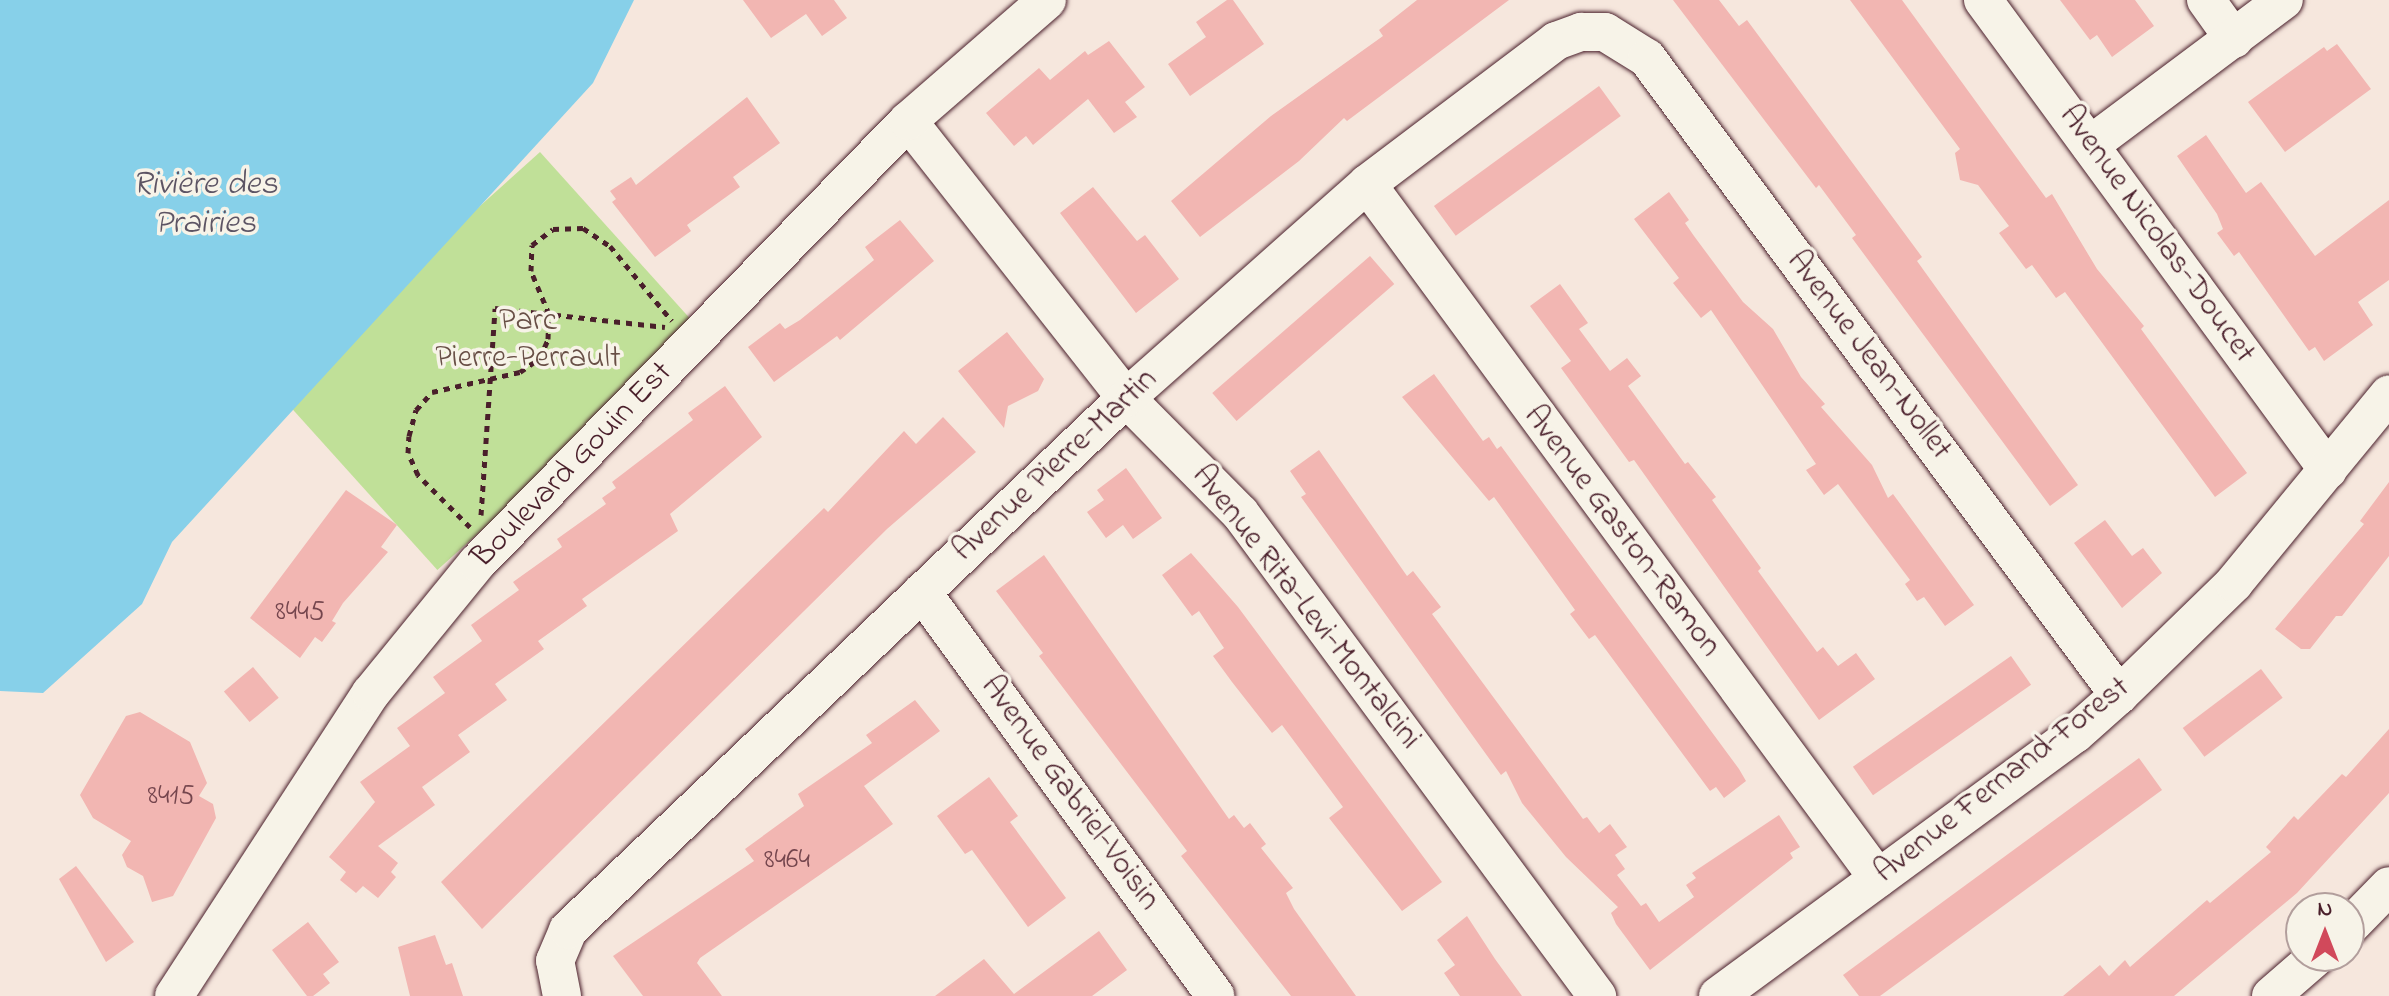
<!DOCTYPE html>
<html>
<head>
<meta charset="utf-8">
<style>
  body { margin:0 }
  #map { position:relative; width:2389px; height:996px; overflow:hidden; background:#f6e7dd; font-family:"Indie Flower",sans-serif }
  div>[style] { position:absolute }
  .green>* { inset:0; background:#c0e098; transform-origin:0 0 }
  .water>* { inset:0; background:#87d0e9 }
  .building>* { inset:0; background:#f2b6b2; transform-origin:0 0 }
  .path>* { height:5px; margin-top:-2.5px; transform-origin:0; background:repeating-linear-gradient(90deg,#4a1f2b 0 6px,transparent 0 12px) }
  .roads { filter:drop-shadow(0 0 2px #4a1f2b) drop-shadow(0 0 2px #4a1f2b) }
  .minor>* { height:38px; margin:-19px; padding:0 19px; transform-origin:19px; border-radius:19px; background:#f7f3e8 }
  span { translate:-50% -50%; white-space:nowrap; text-align:center; line-height:1.15; -webkit-text-stroke:7px #f7f3e8; paint-order:stroke }
  .number-label { font-size:28px; color:#74454d }
  .number-label span { -webkit-text-stroke-width:0 }
  .street-label { font-size:32px; color:#4a1f2b }
  .park-label { font-size:32px; color:#684f46 }
  .water-label { font-size:34px; color:#5c5464; font-style:italic }
  .north { position:absolute; left:2285px; top:892px; width:80px; height:80px; box-sizing:border-box; background:#f7f3e8; border:2px solid #b29e9c; border-radius:50%; rotate:0deg; font-size:22px; font-weight:700; line-height:32px; text-align:center; color:#4a1f2b }
  .north::after { content:''; display:block; margin:auto; width:28px; height:36px; background:#d1495b; clip-path:polygon(50% 0,100% 100%,50% 72%,0 100%) }
</style>
</head>
<body>
<div id="map">
  <div class="green">
    <i style="left:540px;top:152px;width:242px;height:356px;rotate:48deg"></i>
  </div>
  <div class="water">
    <i style="clip-path:polygon(0 0,634px 0,593px 83px,172px 542px,142px 604px,43px 693px,0 691px)"></i>
  </div>
  <div class="building">
    <i style="clip-path:polygon(743px 0,834px 0,847px 18px,822px 36px,806px 14px,771px 38px)"></i>
    <i style="clip-path:polygon(1227px 0,1233px 0,1264px 44px,1190px 96px,1168px 64px,1206px 37px,1196px 22px)"></i>
    <i style="clip-path:polygon(1417px 0,1509px 0,1347px 121px,1344px 118px,1299px 161px,1200px 237px,1171px 201px,1271px 116px,1383px 36px,1379px 30px)"></i>
    <i style="clip-path:polygon(1673px 0,1719px 0,1739px 26px,1747px 20px,1922px 257px,1917px 261px,2078px 485px,2050px 506px,1852px 238px,1856px 235px,1819px 185px,1816px 188px)"></i>
    <i style="clip-path:polygon(1850px 0,1902px 0,2046px 198px,2052px 194px,2097px 269px,2144px 326px,2141px 329px,2247px 473px,2215px 497px,2065px 292px,2056px 298px,2032px 265px,2026px 269px,1999px 233px,2009px 226px,1978px 185px,1960px 180px,1955px 153px,1960px 149px)"></i>
    <i style="clip-path:polygon(2060px 0,2135px 0,2154px 26px,2112px 57px,2097px 35px,2090px 40px)"></i>
    <i style="clip-path:polygon(1109px 41px,1145px 87px,1125px 102px,1137px 117px,1114px 133px,1088px 99px,1033px 145px,1026px 136px,1014px 146px,986px 113px,1039px 68px,1050px 80px,1085px 51px,1088px 55px)"></i>
    <i style="clip-path:polygon(2337px 44px,2371px 89px,2285px 152px,2248px 102px,2324px 47px,2327px 51px)"></i>
    <i style="left:1599px;top:86px;width:37px;height:204px;rotate:54deg"></i>
    <i style="clip-path:polygon(747px 97px,780px 143px,733px 177px,740px 187px,687px 225px,691px 231px,655px 257px,612px 202px,616px 199px,610px 191px,631px 177px,636px 185px)"></i>
    <i style="clip-path:polygon(2206px 135px,2246px 193px,2261px 182px,2315px 256px,2389px 200px,2389px 280px,2358px 302px,2373px 325px,2324px 361px,2315px 347px,2309px 351px,2239px 252px,2234px 256px,2217px 233px,2223px 229px,2217px 214px,2177px 156px)"></i>
    <i style="clip-path:polygon(1093px 187px,1137px 241px,1145px 235px,1179px 279px,1136px 313px,1060px 213px)"></i>
    <i style="clip-path:polygon(1669px 192px,1689px 220px,1685px 223px,1694px 236px,1743px 302px,1773px 329px,1801px 377px,1825px 404px,1821px 407px,1872px 465px,1888px 498px,1893px 494px,1974px 605px,1945px 626px,1924px 597px,1917px 601px,1905px 584px,1910px 580px,1838px 484px,1824px 495px,1806px 470px,1816px 464px,1711px 310px,1701px 318px,1673px 283px,1679px 278px,1634px 219px)"></i>
    <i style="clip-path:polygon(900px 220px,934px 261px,840px 340px,837px 336px,774px 382px,748px 347px,780px 323px,785px 329px,800px 320px,874px 260px,865px 247px)"></i>
    <i style="left:1370px;top:256px;width:37px;height:209px;rotate:49deg"></i>
    <i style="clip-path:polygon(1560px 284px,1588px 323px,1579px 329px,1610px 371px,1627px 358px,1641px 376px,1628px 386px,1685px 464px,1688px 462px,1716px 497px,1712px 500px,1761px 568px,1758px 571px,1817px 652px,1823px 647px,1838px 666px,1856px 653px,1875px 679px,1819px 720px,1634px 460px,1629px 462px,1561px 368px,1571px 361px,1530px 306px)"></i>
    <i style="clip-path:polygon(1007px 332px,1044px 379px,1038px 391px,1008px 406px,1004px 428px,958px 371px)"></i>
    <i style="clip-path:polygon(1434px 374px,1483px 441px,1489px 437px,1497px 449px,1501px 446px,1739px 769px,1746px 781px,1724px 798px,1716px 787px,1710px 791px,1595px 635px,1589px 639px,1570px 614px,1575px 610px,1494px 497px,1489px 501px,1402px 397px)"></i>
    <i style="clip-path:polygon(725px 386px,762px 437px,670px 514px,678px 531px,582px 599px,587px 606px,538px 641px,544px 649px,495px 684px,507px 700px,458px 735px,470px 752px,422px 787px,435px 805px,378px 846px,398px 863px,391px 872px,396px 877px,378px 898px,363px 886px,356px 893px,340px 880px,346px 872px,329px 857px,375px 802px,360px 782px,410px 746px,397px 728px,445px 693px,433px 677px,482px 641px,471px 625px,519px 590px,513px 582px,562px 547px,557px 539px,606px 504px,602px 498px,616px 488px,612px 482px,693px 420px,688px 413px)"></i>
    <i style="clip-path:polygon(943px 417px,976px 452px,887px 529px,482px 929px,441px 882px,824px 508px,828px 512px,904px 431px,916px 444px)"></i>
    <i style="clip-path:polygon(1319px 450px,1407px 576px,1413px 571px,1441px 607px,1432px 614px,1583px 819px,1587px 817px,1599px 833px,1610px 824px,1627px 847px,1615px 855px,1625px 869px,1617px 875px,1641px 906px,1646px 903px,1659px 922px,1694px 897px,1686px 885px,1696px 878px,1692px 873px,1779px 815px,1800px 847px,1790px 853px,1793px 858px,1650px 970px,1616px 924px,1611px 913px,1618px 907px,1566px 857px,1522px 803px,1506px 771px,1501px 775px,1301px 497px,1306px 494px,1290px 471px)"></i>
    <i style="clip-path:polygon(1126px 468px,1162px 518px,1133px 539px,1123px 525px,1106px 538px,1087px 512px,1104px 500px,1097px 490px)"></i>
    <i style="clip-path:polygon(2389px 482px,2389px 556px,2342px 616px,2336px 616px,2310px 649px,2301px 649px,2275px 629px,2364px 524px,2360px 521px)"></i>
    <i style="clip-path:polygon(346px 490px,397px 525px,381px 547px,388px 552px,343px 603px,332px 621px,336px 623px,322px 642px,315px 637px,300px 658px,250px 618px)"></i>
    <i style="clip-path:polygon(2105px 520px,2132px 556px,2143px 548px,2162px 573px,2122px 608px,2074px 543px)"></i>
    <i style="clip-path:polygon(1191px 553px,1238px 607px,1442px 882px,1402px 911px,1329px 818px,1343px 807px,1282px 725px,1272px 733px,1232px 682px,1213px 656px,1224px 648px,1199px 611px,1192px 616px,1162px 575px)"></i>
    <i style="clip-path:polygon(1044px 555px,1229px 819px,1234px 815px,1244px 828px,1250px 823px,1266px 844px,1261px 848px,1293px 888px,1286px 893px,1294px 909px,1356px 996px,1291px 996px,1181px 856px,1187px 851px,1039px 656px,1043px 653px,996px 591px)"></i>
    <i style="left:2011px;top:656px;width:35px;height:193px;rotate:55deg"></i>
    <i style="left:253px;top:667px;width:40px;height:38px;rotate:50deg"></i>
    <i style="left:2261px;top:669px;width:36px;height:98px;rotate:53deg"></i>
    <i style="clip-path:polygon(915px 700px,940px 731px,864px 786px,893px 824px,700px 958px,697px 963px,722px 996px,643px 996px,613px 956px,754px 861px,745px 849px,804px 806px,798px 794px,872px 743px,866px 735px)"></i>
    <i style="clip-path:polygon(140px 712px,190px 742px,207px 783px,199px 796px,213px 804px,216px 818px,173px 896px,152px 902px,143px 876px,127px 867px,122px 855px,131px 841px,93px 818px,80px 795px,126px 716px)"></i>
    <i style="clip-path:polygon(2389px 729px,2389px 793px,2297px 893px,2174px 996px,2063px 996px,2100px 965px,2109px 976px,2125px 960px,2130px 967px,2207px 900px,2210px 903px,2271px 852px,2266px 847px,2294px 816px,2298px 820px,2342px 774px,2346px 777px)"></i>
    <i style="clip-path:polygon(2139px 758px,2162px 790px,1880px 996px,1859px 996px,1843px 975px)"></i>
    <i style="clip-path:polygon(989px 777px,1018px 816px,1010px 822px,1066px 898px,1028px 927px,972px 850px,965px 854px,937px 816px)"></i>
    <i style="clip-path:polygon(76px 866px,134px 942px,106px 962px,59px 879px)"></i>
    <i style="clip-path:polygon(1467px 916px,1495px 959px,1522px 996px,1460px 996px,1444px 973px,1455px 965px,1437px 940px)"></i>
    <i style="clip-path:polygon(308px 922px,339px 962px,323px 974px,330px 983px,313px 996px,307px 996px,272px 950px)"></i>
    <i style="clip-path:polygon(1099px 931px,1127px 970px,1092px 996px,935px 996px,984px 959px,1014px 994px)"></i>
    <i style="clip-path:polygon(435px 935px,446px 965px,452px 963px,463px 996px,410px 996px,398px 947px)"></i>
  </div>
  <div class="path">
    <i style="left:481px;top:515px;width:207px;rotate:-86.1deg"></i>
    <i style="left:495px;top:308px;width:171px;rotate:6.4deg"></i>
    <i style="left:470px;top:527px;width:74px;rotate:-135deg"></i>
    <i style="left:418px;top:475px;width:24px;rotate:-114deg"></i>
    <i style="left:408px;top:453px;width:17px;rotate:-87deg"></i>
    <i style="left:409px;top:436px;width:27px;rotate:-75deg"></i>
    <i style="left:416px;top:410px;width:24px;rotate:-48deg"></i>
    <i style="left:432px;top:392px;width:90px;rotate:-12.8deg"></i>
    <i style="left:520px;top:372px;width:24px;rotate:-35deg"></i>
    <i style="left:540px;top:358px;width:21px;rotate:-67deg"></i>
    <i style="left:548px;top:339px;width:25px;rotate:-88deg"></i>
    <i style="left:549px;top:314px;width:47px;rotate:-112.7deg"></i>
    <i style="left:531px;top:271px;width:26px;rotate:-88deg"></i>
    <i style="left:532px;top:245px;width:26px;rotate:-37deg"></i>
    <i style="left:553px;top:229px;width:30px;rotate:-2deg"></i>
    <i style="left:583px;top:228px;width:32px;rotate:34deg"></i>
    <i style="left:610px;top:246px;width:97px;rotate:50.4deg"></i>
  </div>
  <div class="roads">
    <div class="minor">
      <i style="left:1983px;top:0;width:583px;rotate:53.72deg"></i>
      <i style="left:2206px;top:0;width:48px;rotate:54.3deg"></i>
      <i style="left:908px;top:121px;width:352px;rotate:51.8deg"></i>
      <i style="left:1126px;top:398px;width:162px;rotate:45.3deg"></i>
      <i style="left:1240px;top:513px;width:601px;rotate:53.53deg"></i>
      <i style="left:2090px;top:145px;width:242px;rotate:-36.8deg"></i>
      <i style="left:1367px;top:184px;width:862px;rotate:53.64deg"></i>
      <i style="left:922px;top:592px;width:499px;rotate:54deg"></i>
      <i style="left:2349px;top:927px;width:57px;rotate:-45.7deg"></i>
      <i style="left:174px;top:996px;width:361px;rotate:-57deg"></i>
      <i style="left:371px;top:693px;width:168px;rotate:-50.8deg"></i>
      <i style="left:477px;top:563px;width:617px;rotate:-45.72deg"></i>
      <i style="left:908px;top:121px;width:184px;rotate:-41deg"></i>
      <i style="left:562px;top:996px;width:36px;rotate:-101deg"></i>
      <i style="left:555px;top:961px;width:34px;rotate:-67deg"></i>
      <i style="left:568px;top:930px;width:771px;rotate:-43.63deg"></i>
      <i style="left:1126px;top:398px;width:322px;rotate:-41.6deg"></i>
      <i style="left:1367px;top:184px;width:237px;rotate:-37.1deg"></i>
      <i style="left:1556px;top:41px;width:27px;rotate:-20deg"></i>
      <i style="left:1581px;top:32px;width:24px"></i>
      <i style="left:1605px;top:32px;width:49px;rotate:31.8deg"></i>
      <i style="left:1647px;top:58px;width:793px;rotate:53.46deg"></i>
      <i style="left:1718px;top:996px;width:443px;rotate:-36.3deg"></i>
      <i style="left:2075px;top:734px;width:59px;rotate:-41.6deg"></i>
      <i style="left:2119px;top:695px;width:161px;rotate:-44.2deg"></i>
      <i style="left:2234px;top:583px;width:244px;rotate:-50.6deg"></i>
      <i style="left:2271px;top:996px;width:61px;rotate:-41deg"></i>
    </div>
  </div>
  <div class="number-label">
    <span style="left:300px;top:613px">8445</span>
    <span style="left:171px;top:797px">8415</span>
    <span style="left:787px;top:861px">8464</span>
  </div>
  <div class="street-label">
    <span style="left:2156px;top:235px;rotate:54deg">Avenue Nicolas-Doucet</span>
    <span style="left:1868px;top:356px;rotate:53deg">Avenue Jean-Nollet</span>
    <span style="left:573px;top:466px;rotate:-46deg">Boulevard Gouin Est</span>
    <span style="left:1056px;top:466px;rotate:-43deg">Avenue Pierre-Martin</span>
    <span style="left:1621px;top:532px;rotate:53deg">Avenue Gaston-Ramon</span>
    <span style="left:1305px;top:608px;rotate:52deg">Avenue Rita-Levi-Montalcini</span>
    <span style="left:2003px;top:781px;rotate:-38deg">Avenue Fernand-Forest</span>
    <span style="left:1069px;top:794px;rotate:54deg">Avenue Gabriel-Voisin</span>
  </div>
  <div class="park-label">
    <span style="left:528px;top:341px">Parc<br>Pierre-Perrault</span>
  </div>
  <div class="water-label">
    <span style="left:205px;top:205px">Rivière des<br>Prairies</span>
  </div>
  <div class="north">N</div>
</div>
</body>
</html>
